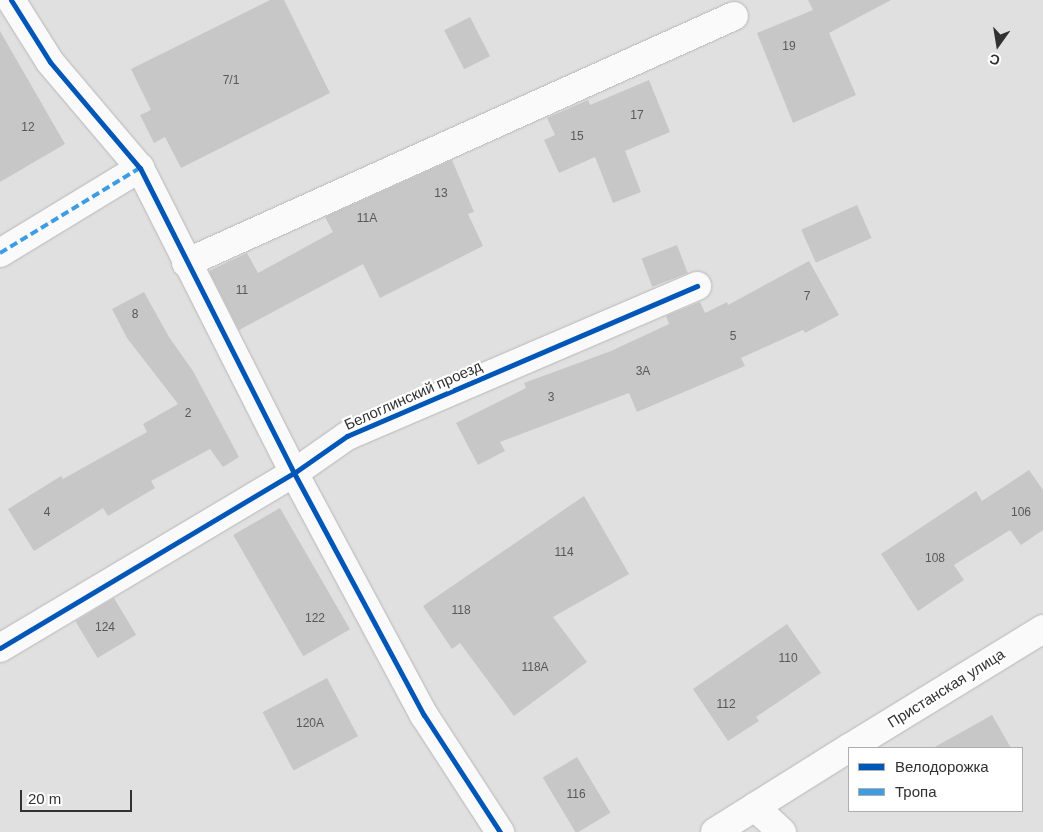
<!DOCTYPE html>
<html>
<head>
<meta charset="utf-8">
<style>
  body { margin:0 }
  #map { position:relative; width:1043px; height:832px; overflow:hidden; background:#e0e0e1; font-family:Arial,sans-serif }
  div>[style] { position:absolute }
  .building>* { inset:0; background:#c7c7c7; transform-origin:0 0 }
  .roads { filter:drop-shadow(0 0 1px #b7b7b8) drop-shadow(0 0 1px #b7b7b8) }
  .minor>* { height:28px; margin:-14px; padding:0 14px; transform-origin:14px; border-radius:14px; background:#fafafa }
  .tertiary>* { height:28px; margin:-14px; padding:0 14px; transform-origin:14px; border-radius:14px; background:#fafafa }
  .quiet>* { height:4px; margin-top:-2px; transform-origin:0; background:repeating-linear-gradient(90deg,#3e9de2 0 8px,transparent 0 12px) }
  .cycleway>* { height:5px; margin:-2.5px; padding:0 2.5px; transform-origin:2.5px; border-radius:2.5px; background:#0057b8 }
  span { translate:-50% -50%; white-space:nowrap; text-align:center; line-height:1.15; -webkit-text-stroke:4.5px #fff; paint-order:stroke }
  .number-label { font-size:12px; color:#585859 }
  .number-label span { -webkit-text-stroke-width:0 }
  .street-label { font-size:15px; color:#313132 }
  .legend { position:absolute; left:848px; top:747px; width:175px; height:65px; box-sizing:border-box; background:#fff; border:1px solid #adadad; margin:0; padding:6px 9px; list-style:none; font-size:15px; color:#313132 }
  .legend li { display:flex; align-items:center; gap:10px; height:25px }
  .legend b { width:25px; border:1px solid #adadad }
  .north { position:absolute; left:973px; top:20px; width:50px; height:50px; -webkit-text-stroke:4px #fff; paint-order:stroke; rotate:193deg; font-size:14px; font-weight:700; line-height:20px; text-align:center; color:#313132 }
  .north::after { content:''; display:block; margin:auto; width:18px; height:22px; background:#313132; clip-path:polygon(50% 0,100% 100%,50% 72%,0 100%) }
  .scale { position:absolute; left:20px; top:790px; width:112px; height:22px; box-sizing:border-box; border:2px solid #313132; border-top:0; padding-left:6px; font-size:15px; line-height:18px; white-space:nowrap; color:#313132; -webkit-text-stroke:4px #fff; paint-order:stroke }
</style>
</head>
<body>
<div id="map">
  <div class="building">
    <i style="clip-path:polygon(270px 0,284px 0,330px 93px,181px 168px,165px 137px,154px 143px,140px 115px,151px 110px,131px 69px)"></i>
    <i style="clip-path:polygon(808px 0,891px 0,829px 33px,856px 95px,793px 123px,757px 33px,813px 10px)"></i>
    <i style="left:470px;top:17px;width:44px;height:29px;rotate:63deg"></i>
    <i style="clip-path:polygon(0 31px,65px 144px,0 182px)"></i>
    <i style="clip-path:polygon(649px 80px,670px 132px,625px 151px,641px 192px,613px 203px,595px 157px,559px 173px,544px 140px,555px 135px,547px 118px,588px 100px,590px 105px)"></i>
    <i style="clip-path:polygon(452px 160px,474px 212px,468px 214px,483px 246px,380px 298px,363px 264px,239px 330px,209px 271px,247px 253px,258px 273px,333px 232px,325px 217px)"></i>
    <i style="left:857px;top:205px;width:36px;height:61px;rotate:66deg"></i>
    <i style="left:677px;top:245px;width:30px;height:38px;rotate:69deg"></i>
    <i style="clip-path:polygon(809px 261px,839px 315px,805px 333px,803px 330px,741px 358px,745px 366px,637px 412px,629px 393px,500px 442px,505px 451px,478px 465px,456px 423px,526px 388px,524px 383px,611px 351px,669px 324px,666px 316px,700px 302px,705px 313px,727px 302px,728px 305px)"></i>
    <i style="clip-path:polygon(144px 292px,169px 337px,193px 371px,239px 457px,223px 467px,210px 449px,151px 481px,155px 488px,108px 516px,103px 508px,34px 551px,8px 509px,61px 476px,63px 479px,147px 432px,143px 424px,178px 404px,127px 338px,112px 309px)"></i>
    <i style="clip-path:polygon(1029px 470px,1043px 490px,1043px 530px,1021px 545px,1010px 530px,954px 565px,964px 580px,918px 611px,881px 554px,976px 491px,982px 501px)"></i>
    <i style="clip-path:polygon(584px 496px,629px 574px,553px 617px,587px 662px,514px 716px,460px 643px,452px 649px,423px 606px)"></i>
    <i style="left:280px;top:508px;width:140px;height:54px;rotate:60deg"></i>
    <i style="left:114px;top:598px;width:43px;height:45px;rotate:59deg"></i>
    <i style="clip-path:polygon(787px 624px,821px 673px,756px 717px,759px 721px,728px 741px,693px 689px)"></i>
    <i style="left:327px;top:678px;width:66px;height:73px;rotate:62deg"></i>
    <i style="clip-path:polygon(992px 715px,1011px 748px,933px 748px)"></i>
    <i style="left:577px;top:757px;width:65px;height:40px;rotate:59deg"></i>
  </div>
  <div class="roads">
    <div class="minor">
      <i style="left:11px;top:0;width:73px;rotate:57.8deg"></i>
      <i style="left:50px;top:62px;width:139px;rotate:49.7deg"></i>
      <i style="left:140px;top:168px;width:342px;rotate:63.2deg"></i>
      <i style="left:294px;top:473px;width:275px;rotate:61.8deg"></i>
      <i style="left:424px;top:715px;width:140px;rotate:57deg"></i>
      <i style="left:0;top:253px;width:164px;rotate:-31.3deg"></i>
      <i style="left:186px;top:263px;width:601px;rotate:-24.26deg"></i>
      <i style="left:0;top:648px;width:342px;rotate:-30.8deg"></i>
      <i style="left:294px;top:473px;width:65px;rotate:-34.9deg"></i>
      <i style="left:347px;top:436px;width:381px;rotate:-23.2deg"></i>
      <i style="left:755px;top:807px;width:37px;rotate:43deg"></i>
    </div>
    <div class="tertiary">
      <i style="left:849px;top:748px;width:228px;rotate:-31.5deg"></i>
      <i style="left:715px;top:832px;width:158px;rotate:-32.1deg"></i>
    </div>
  </div>
  <div class="quiet">
    <i style="left:0;top:253px;width:164px;rotate:-31.3deg"></i>
  </div>
  <div class="cycleway">
    <i style="left:11px;top:0;width:73px;rotate:57.8deg"></i>
    <i style="left:50px;top:62px;width:139px;rotate:49.7deg"></i>
    <i style="left:140px;top:168px;width:342px;rotate:63.2deg"></i>
    <i style="left:294px;top:473px;width:275px;rotate:61.8deg"></i>
    <i style="left:424px;top:715px;width:140px;rotate:57deg"></i>
    <i style="left:0;top:648px;width:342px;rotate:-30.8deg"></i>
    <i style="left:294px;top:473px;width:65px;rotate:-34.9deg"></i>
    <i style="left:347px;top:436px;width:381px;rotate:-23.2deg"></i>
  </div>
  <div class="number-label">
    <span style="left:789px;top:47px">19</span>
    <span style="left:231px;top:81px">7/1</span>
    <span style="left:637px;top:116px">17</span>
    <span style="left:28px;top:128px">12</span>
    <span style="left:577px;top:137px">15</span>
    <span style="left:441px;top:194px">13</span>
    <span style="left:367px;top:219px">11А</span>
    <span style="left:242px;top:291px">11</span>
    <span style="left:807px;top:297px">7</span>
    <span style="left:135px;top:315px">8</span>
    <span style="left:733px;top:337px">5</span>
    <span style="left:643px;top:372px">3А</span>
    <span style="left:551px;top:398px">3</span>
    <span style="left:188px;top:414px">2</span>
    <span style="left:47px;top:513px">4</span>
    <span style="left:1021px;top:513px">106</span>
    <span style="left:564px;top:553px">114</span>
    <span style="left:935px;top:559px">108</span>
    <span style="left:461px;top:611px">118</span>
    <span style="left:315px;top:619px">122</span>
    <span style="left:105px;top:628px">124</span>
    <span style="left:788px;top:659px">110</span>
    <span style="left:535px;top:668px">118А</span>
    <span style="left:726px;top:705px">112</span>
    <span style="left:310px;top:724px">120А</span>
    <span style="left:576px;top:795px">116</span>
  </div>
  <div class="street-label">
    <span style="left:413px;top:395px;rotate:-24deg">Белоглинский проезд</span>
    <span style="left:946px;top:688px;rotate:-32deg">Пристанская улица</span>
  </div>
  <ul class="legend">
  <li><b style="height:6px;background:#0057b8"></b>Велодорожка</li>
  <li><b style="height:6px;background:#3e9de2"></b>Тропа</li>
  </ul>
  <div class="north">С</div>
  <div class="scale">20 m</div>
</div>
</body>
</html>
